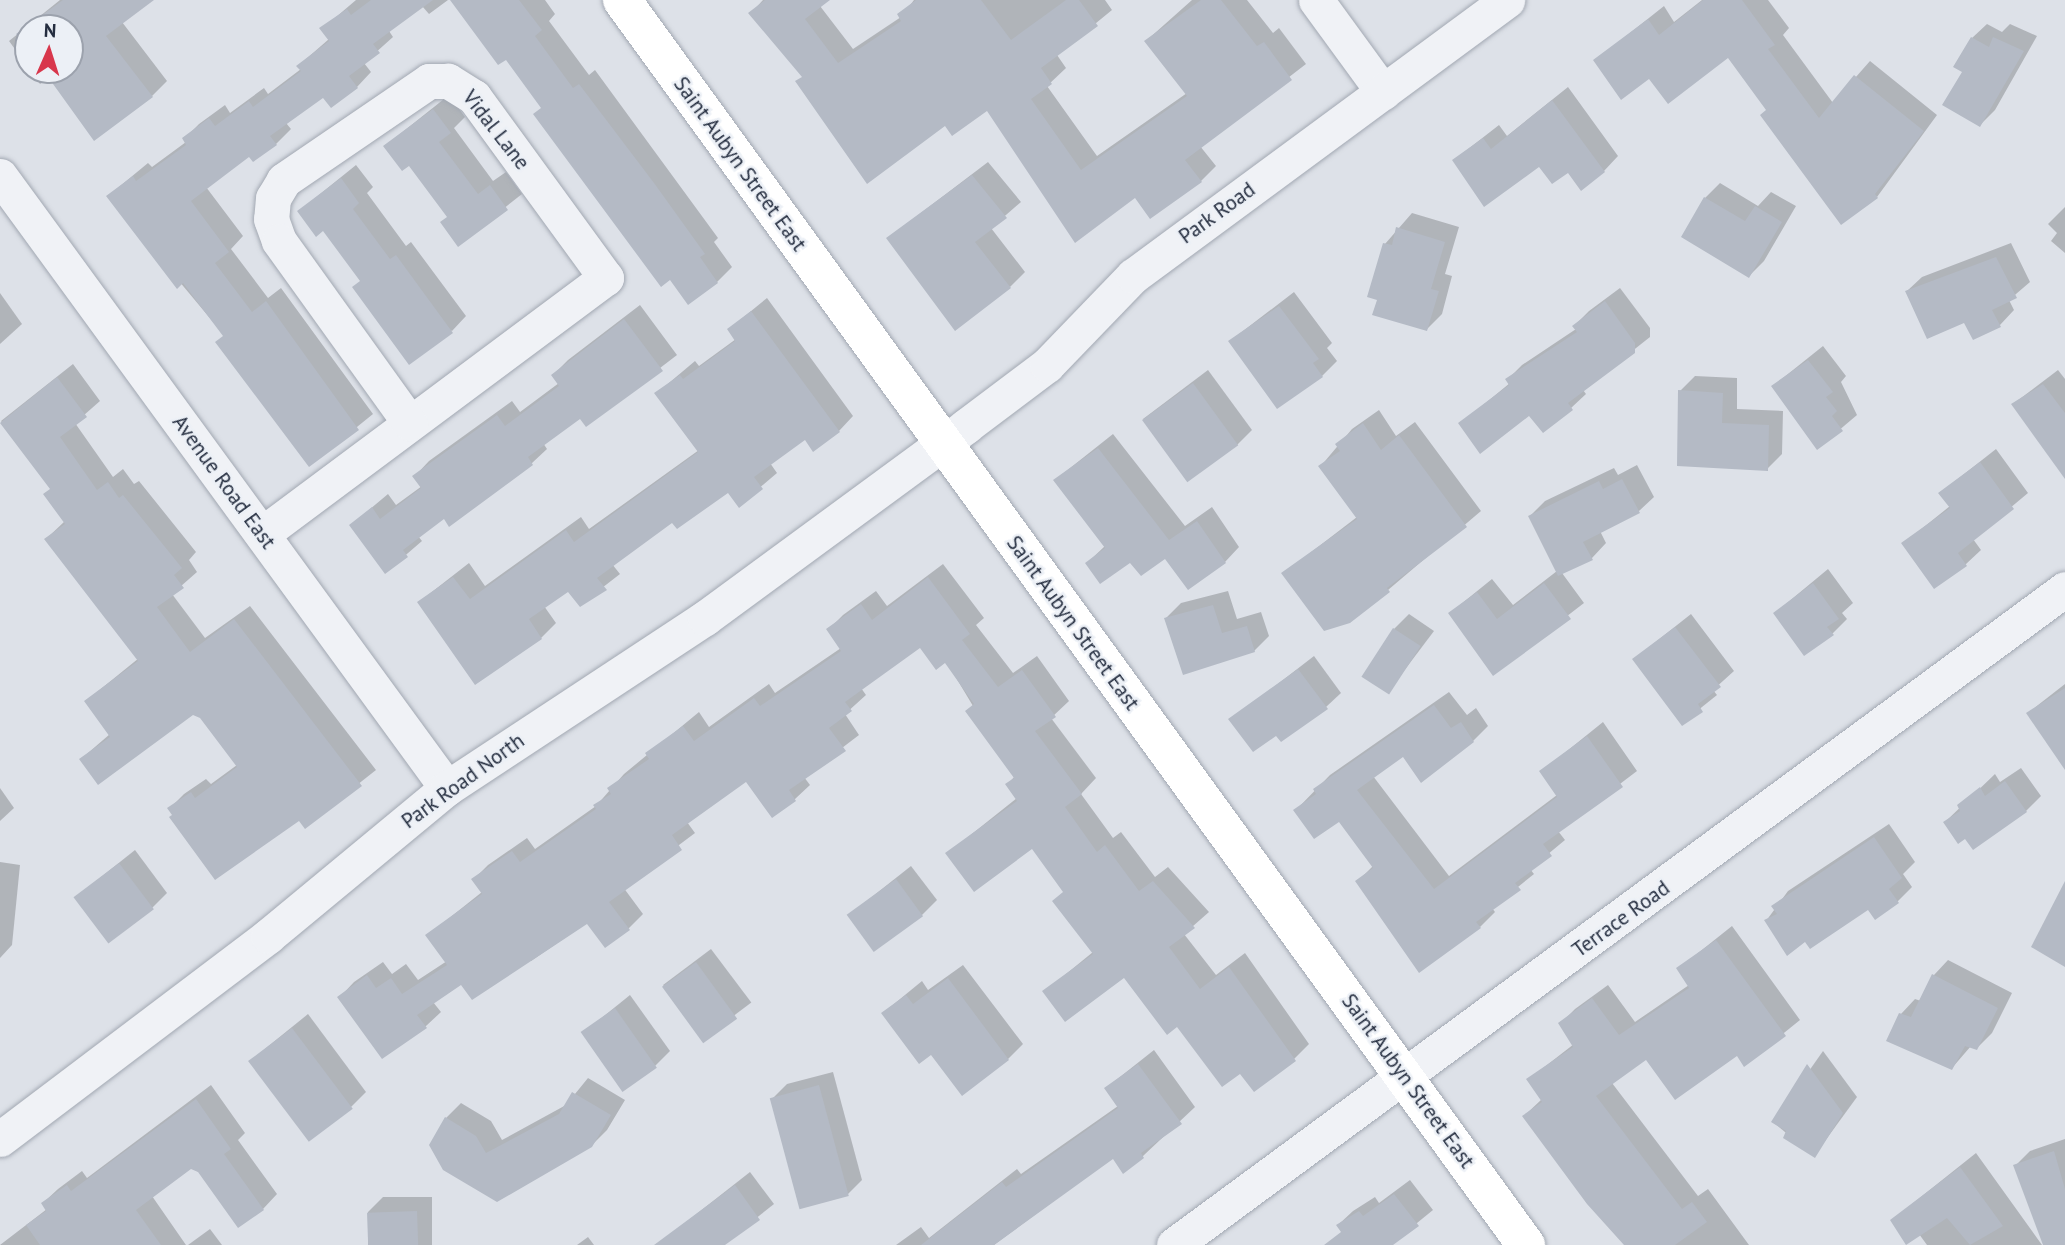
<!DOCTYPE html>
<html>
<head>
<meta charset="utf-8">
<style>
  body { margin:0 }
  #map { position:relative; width:2065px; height:1245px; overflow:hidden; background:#dde1e8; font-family:"PT Sans",sans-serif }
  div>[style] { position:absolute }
  .shadow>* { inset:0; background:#0003; transform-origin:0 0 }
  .building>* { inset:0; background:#b4bac5; transform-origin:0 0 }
  .roads { filter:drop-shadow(0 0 2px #a2a8b2) drop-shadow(0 0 2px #a2a8b2) }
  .minor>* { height:35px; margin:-17.5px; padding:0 17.5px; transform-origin:17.5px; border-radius:17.5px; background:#f0f2f6 }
  .secondary>* { height:38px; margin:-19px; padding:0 19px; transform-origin:19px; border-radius:19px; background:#fff }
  span { translate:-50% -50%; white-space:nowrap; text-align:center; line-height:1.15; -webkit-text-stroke:5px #ecf0f6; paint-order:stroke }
  .street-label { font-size:21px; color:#252e40 }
  .north { position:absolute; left:14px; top:14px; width:70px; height:70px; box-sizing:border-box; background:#ecf0f6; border:2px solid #9ca2ad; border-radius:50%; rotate:3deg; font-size:19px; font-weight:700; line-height:28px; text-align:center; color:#252e40 }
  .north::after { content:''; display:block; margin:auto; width:24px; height:32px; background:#d8374c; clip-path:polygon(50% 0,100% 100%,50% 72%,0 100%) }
</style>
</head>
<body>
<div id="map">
  <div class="shadow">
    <i style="clip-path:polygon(60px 0,151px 0,122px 22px,167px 81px,152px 96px,57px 71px,40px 84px,30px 70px,70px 70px,70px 28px,28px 28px,28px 67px,9px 41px)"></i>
    <i style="clip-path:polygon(356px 0,448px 0,429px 14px,422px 6px,389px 31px,393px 37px,364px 63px,371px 72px,357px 87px,323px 95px,286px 123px,291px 129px,276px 144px,250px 155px,206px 187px,243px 236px,231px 249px,268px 298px,281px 288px,373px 414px,310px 465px,224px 335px,108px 196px,148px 163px,152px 167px,186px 142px,184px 139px,199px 124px,225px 105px,230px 113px,264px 88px,268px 94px,301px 69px,298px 66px,329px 39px,322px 29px)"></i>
    <i style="clip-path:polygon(452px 0,545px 0,555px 14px,549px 21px,589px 75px,595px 70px,718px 238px,714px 242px,732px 267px,717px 282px,689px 302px,506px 57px)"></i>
    <i style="clip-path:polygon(763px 0,828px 0,820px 6px,853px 49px,901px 17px,914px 0,1105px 0,1112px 10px,1057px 55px,1066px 68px,1047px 86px,1097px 156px,1187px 93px,1146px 41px,1192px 0,1247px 0,1273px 33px,1279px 28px,1306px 64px,1200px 146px,1216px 166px,1201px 181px,1151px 216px,1136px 195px,1076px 240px,987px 108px,945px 124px,803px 76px,751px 13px)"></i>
    <i style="clip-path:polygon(1702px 0,1768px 0,1789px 28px,1783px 35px,1833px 103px,1870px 61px,1937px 115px,1877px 197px,1768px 110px,1728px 55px,1649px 77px,1596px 60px,1664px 6px,1674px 22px)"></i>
    <i style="clip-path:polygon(1987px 24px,2002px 32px,2010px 24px,2037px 36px,1995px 110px,1980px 125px,1964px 71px,1972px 38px)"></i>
    <i style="clip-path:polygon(1568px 87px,1618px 156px,1604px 171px,1454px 160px,1499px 125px,1507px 136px)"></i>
    <i style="clip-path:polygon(449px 95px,465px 117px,454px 128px,493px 181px,506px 172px,522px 194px,459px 244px,449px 216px,409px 163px,385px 146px)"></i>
    <i style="clip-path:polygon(988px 162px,1021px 202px,991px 228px,1025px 272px,1010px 287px,888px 238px)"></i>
    <i style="clip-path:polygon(356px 165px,373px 187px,367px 193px,406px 246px,411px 242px,466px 316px,452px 331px,362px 280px,324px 229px,299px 211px)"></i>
    <i style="clip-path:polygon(1720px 183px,1758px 206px,1771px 192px,1796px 206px,1764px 261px,1749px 276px,1705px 198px)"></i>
    <i style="clip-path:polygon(2065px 207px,2065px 253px,2051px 241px,2057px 233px,2048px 224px)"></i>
    <i style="clip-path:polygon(1412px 213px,1459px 227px,1445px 274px,1452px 276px,1442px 314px,1427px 329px,1379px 299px,1385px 244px)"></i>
    <i style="clip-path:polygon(2011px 243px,2030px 282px,2009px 300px,2014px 310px,2000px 325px,1964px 321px,1907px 291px,1922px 277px)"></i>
    <i style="clip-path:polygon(1620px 288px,1650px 328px,1650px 337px,1583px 390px,1586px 394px,1571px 408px,1460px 424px,1510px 383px,1507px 380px,1522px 365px,1576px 329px,1574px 326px,1589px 311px)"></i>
    <i style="clip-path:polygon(1294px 292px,1332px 343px,1327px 348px,1337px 361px,1322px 376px,1230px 341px)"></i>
    <i style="clip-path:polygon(0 293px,22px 324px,0 344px)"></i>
    <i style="clip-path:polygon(767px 298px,853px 416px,839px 431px,805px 437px,770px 463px,777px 473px,739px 505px,728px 490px,672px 521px,612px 564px,620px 574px,580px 605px,569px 589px,544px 606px,556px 623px,541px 638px,419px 602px,469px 563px,485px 586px,581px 517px,589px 529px,699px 450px,657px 393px,695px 361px,699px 366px,736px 339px,729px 329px)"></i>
    <i style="clip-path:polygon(640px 305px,677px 355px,587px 424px,581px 416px,543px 443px,547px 449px,532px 463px,450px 524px,445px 517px,418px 536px,422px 541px,386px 572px,351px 525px,388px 494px,396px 505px,422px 486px,415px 476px,429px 461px,512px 401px,520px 412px,559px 383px,553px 375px,568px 360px)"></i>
    <i style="clip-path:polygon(1823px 346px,1846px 376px,1841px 382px,1857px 415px,1818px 448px,1773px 386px)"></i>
    <i style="clip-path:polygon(73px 364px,100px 401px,75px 423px,113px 477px,123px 469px,134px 484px,139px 481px,196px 552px,189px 560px,197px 572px,172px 594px,205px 638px,250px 606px,376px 770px,305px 826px,299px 819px,174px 814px,170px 808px,184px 794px,206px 779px,211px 784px,237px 765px,201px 716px,193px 713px,81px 759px,110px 734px,86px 701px,139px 658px,46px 539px,65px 521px,52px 488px,1px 421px)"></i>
    <i style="clip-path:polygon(1208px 370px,1252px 430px,1237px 445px,1143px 419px)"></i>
    <i style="clip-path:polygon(2058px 370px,2065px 379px,2065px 466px,2013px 404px)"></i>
    <i style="clip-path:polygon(1695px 376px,1737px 378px,1737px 409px,1783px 411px,1782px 454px,1767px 469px,1680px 391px)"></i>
    <i style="clip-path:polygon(1379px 410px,1396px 436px,1415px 422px,1481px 511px,1388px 590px,1284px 573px,1357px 517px,1320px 467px,1352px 429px)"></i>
    <i style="clip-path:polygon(1113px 434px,1185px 526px,1212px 507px,1239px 547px,1225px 562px,1165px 557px,1087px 563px,1105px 546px,1055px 480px)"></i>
    <i style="clip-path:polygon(1996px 449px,2028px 493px,1973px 539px,1981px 550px,1966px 564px,1934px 587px,1904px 543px,1950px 506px,1940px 493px)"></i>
    <i style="clip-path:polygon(1637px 465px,1654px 497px,1639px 511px,1600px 531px,1606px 543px,1592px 558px,1562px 573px,1584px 603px,1493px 673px,1450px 613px,1492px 579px,1513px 605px,1557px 571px,1530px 516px,1545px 501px,1614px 468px,1618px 475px)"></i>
    <i style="clip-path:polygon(943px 564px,984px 618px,976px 625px,1013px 673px,1037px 656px,1069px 701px,1051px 718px,1096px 778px,1081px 794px,1113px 838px,1121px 832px,1155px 877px,1168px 867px,1209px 912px,1184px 934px,1216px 975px,1245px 953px,1309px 1044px,1294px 1059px,1241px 1071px,1177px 1025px,1125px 976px,1044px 992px,1093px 952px,1064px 891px,1032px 847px,948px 853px,1017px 798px,1007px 785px,1015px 776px,946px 661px,920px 646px,861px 688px,866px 695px,845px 714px,859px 735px,804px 777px,810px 785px,795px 799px,772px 816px,746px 779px,687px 822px,695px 833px,623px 887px,643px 914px,628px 929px,588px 922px,531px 961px,529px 957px,462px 982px,433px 1002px,441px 1012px,426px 1026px,383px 1057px,340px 997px,354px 982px,383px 962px,392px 974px,406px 964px,418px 980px,447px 961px,428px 935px,482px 892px,473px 880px,488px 865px,527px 838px,535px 849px,596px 806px,624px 774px,699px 712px,709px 727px,769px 684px,775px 693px,841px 648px,828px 630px,843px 615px,876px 591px,887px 606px)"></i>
    <i style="clip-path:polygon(1828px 569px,1853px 603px,1842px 613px,1847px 619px,1832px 634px,1775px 613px)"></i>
    <i style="clip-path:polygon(1228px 591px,1237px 619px,1261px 612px,1269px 636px,1254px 651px,1166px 618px,1181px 603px)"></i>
    <i style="clip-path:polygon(1409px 614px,1434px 631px,1388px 692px,1394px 629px)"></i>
    <i style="clip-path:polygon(1691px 614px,1734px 671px,1713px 690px,1717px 695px,1682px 723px,1634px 659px)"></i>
    <i style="clip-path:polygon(1314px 656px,1341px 693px,1326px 707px,1276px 734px,1231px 720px)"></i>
    <i style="clip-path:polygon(2065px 684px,2065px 763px,2028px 713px)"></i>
    <i style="clip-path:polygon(1449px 692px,1467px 715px,1476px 708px,1488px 726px,1473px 741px,1403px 755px,1373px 776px,1449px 876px,1557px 795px,1541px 772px,1603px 722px,1637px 771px,1558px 831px,1565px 840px,1530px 869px,1534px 874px,1492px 908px,1495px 912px,1480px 927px,1357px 882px,1373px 866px,1339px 819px,1295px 811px,1330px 775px)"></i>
    <i style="clip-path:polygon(2021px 768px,2041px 796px,2026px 811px,1966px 837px,1945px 822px,1995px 774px,2000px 782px)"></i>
    <i style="clip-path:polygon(0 788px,14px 808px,0 821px)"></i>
    <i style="clip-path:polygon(1889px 824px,1915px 862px,1903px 874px,1912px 887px,1897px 902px,1868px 907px,1805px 940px,1766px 921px,1788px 891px)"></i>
    <i style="clip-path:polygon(135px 850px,167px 893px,152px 908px,76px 897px)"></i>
    <i style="clip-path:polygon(0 862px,20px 865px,12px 945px,0 958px)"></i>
    <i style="clip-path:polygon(911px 866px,937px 900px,922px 915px,849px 915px)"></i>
    <i style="clip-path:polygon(1732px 926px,1800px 1020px,1744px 1065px,1737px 1054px,1647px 1057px,1612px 1083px,1698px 1196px,1708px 1189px,1749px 1245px,1625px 1245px,1524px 1116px,1542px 1099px,1529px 1079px,1574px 1044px,1560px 1024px,1575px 1009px,1608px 985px,1635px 1022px,1689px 985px,1678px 969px)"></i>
    <i style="left:711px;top:949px;width:67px;height:60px;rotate:53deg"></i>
    <i style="clip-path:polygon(1948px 960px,2012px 993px,1992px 1033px,1977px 1048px,1971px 1046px,1952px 1068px,1901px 1014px,1915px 999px,1921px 1001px,1934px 975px)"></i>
    <i style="clip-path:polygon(963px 965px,1023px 1044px,1008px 1059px,931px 1053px,883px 1013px,922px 981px,928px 990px)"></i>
    <i style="clip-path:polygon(630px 995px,670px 1051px,655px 1066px,583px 1033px)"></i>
    <i style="clip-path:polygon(308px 1014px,366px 1092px,351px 1107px,250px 1061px)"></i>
    <i style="clip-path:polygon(1154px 1050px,1195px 1107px,1143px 1156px,1123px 1171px,1113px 1157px,994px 1245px,896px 1245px,921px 1227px,929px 1238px,1017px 1169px,1021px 1174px,1118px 1106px,1106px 1088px)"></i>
    <i style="clip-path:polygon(1823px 1051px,1857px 1097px,1814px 1156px,1773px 1122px)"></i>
    <i style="clip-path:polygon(833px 1072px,862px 1180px,847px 1195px,772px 1099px,787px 1084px)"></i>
    <i style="clip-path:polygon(588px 1078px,625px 1100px,607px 1130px,591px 1146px,497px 1200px,446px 1118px,461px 1103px,491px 1121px,502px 1140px,566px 1105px)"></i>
    <i style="clip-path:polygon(211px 1085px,245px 1133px,238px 1140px,277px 1194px,263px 1209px,190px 1167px,152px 1196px,186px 1245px,0 1245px,47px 1209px,43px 1203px,58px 1189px,82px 1171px,87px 1178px)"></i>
    <i style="clip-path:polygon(2065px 1139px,2065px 1245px,2044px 1245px,2015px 1166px,2030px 1151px)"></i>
    <i style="clip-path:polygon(1976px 1153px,2042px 1245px,1927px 1245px,1919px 1234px,1892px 1220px)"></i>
    <i style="clip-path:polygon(750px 1172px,774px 1204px,722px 1245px,679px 1245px,671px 1234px)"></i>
    <i style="clip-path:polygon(1410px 1180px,1433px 1210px,1390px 1245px,1352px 1245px,1338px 1225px,1353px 1211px,1375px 1197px,1379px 1203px)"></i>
    <i style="clip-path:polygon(383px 1197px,432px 1197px,432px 1245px,368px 1245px,368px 1212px)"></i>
    <i style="clip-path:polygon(210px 1229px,222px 1245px,188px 1245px)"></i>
    <i style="clip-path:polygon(588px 1237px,594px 1245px,577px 1245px)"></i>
  </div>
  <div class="building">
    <i style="clip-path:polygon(63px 0,154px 0,106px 36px,153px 97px,94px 141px,43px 70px,70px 70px,70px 28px,28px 28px,28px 50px,16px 34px)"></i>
    <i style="clip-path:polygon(371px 0,433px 0,373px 44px,380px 53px,349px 76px,358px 88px,331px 108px,323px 98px,270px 136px,277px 145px,253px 162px,249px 157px,191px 201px,229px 252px,215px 263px,252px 312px,266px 301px,359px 430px,309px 467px,215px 342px,223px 336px,183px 283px,177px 289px,106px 196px,133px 176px,136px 181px,186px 145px,182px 138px,209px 118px,215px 126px,249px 101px,253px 107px,301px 71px,296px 66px,329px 41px,319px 28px,347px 9px,351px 15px)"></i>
    <i style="clip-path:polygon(450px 0,519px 0,542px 30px,535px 36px,573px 88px,579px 84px,654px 183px,705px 254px,700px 257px,718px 283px,688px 305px,670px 280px,661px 287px,533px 114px,541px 108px,506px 60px,498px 65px)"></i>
    <i style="clip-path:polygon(765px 0,830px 0,805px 19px,838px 63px,901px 21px,897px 14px,916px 0,981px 0,1011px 40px,1066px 0,1079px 0,1098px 26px,1041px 68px,1052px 84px,1031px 99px,1081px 170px,1187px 96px,1144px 41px,1201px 0,1221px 0,1257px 46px,1264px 42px,1292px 80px,1185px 160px,1202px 182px,1150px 219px,1135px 198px,1075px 243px,987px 111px,952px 136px,945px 126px,867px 184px,795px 81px,802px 77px,748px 13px)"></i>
    <i style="clip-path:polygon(1703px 0,1742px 0,1775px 45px,1768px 49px,1819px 118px,1854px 75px,1924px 131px,1875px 194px,1878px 198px,1841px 225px,1760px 115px,1766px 110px,1728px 58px,1668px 104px,1649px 79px,1621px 100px,1593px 60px,1648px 19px,1659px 35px)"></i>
    <i style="clip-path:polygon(1971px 37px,1989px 47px,1993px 37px,2024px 51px,1980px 127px,1942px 105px,1962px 72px,1953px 67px)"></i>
    <i style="clip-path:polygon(1552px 100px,1605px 172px,1581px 191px,1568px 173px,1552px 184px,1539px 167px,1484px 207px,1452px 160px,1483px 138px,1491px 149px)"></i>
    <i style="clip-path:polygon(433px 109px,451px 133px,439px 142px,478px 194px,490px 185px,508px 210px,458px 247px,440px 222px,447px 217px,409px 166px,402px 171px,383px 146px)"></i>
    <i style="clip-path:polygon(972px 175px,1007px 218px,975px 242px,1011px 288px,955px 331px,886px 238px)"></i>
    <i style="clip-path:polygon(341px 178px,359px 203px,353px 209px,390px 259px,396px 255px,453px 333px,409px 365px,352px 287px,360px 281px,323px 231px,316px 237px,297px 211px)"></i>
    <i style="clip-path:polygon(1704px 197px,1745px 221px,1755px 206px,1782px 222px,1749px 278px,1681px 237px)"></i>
    <i style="clip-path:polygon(1396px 227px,1445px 242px,1431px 289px,1439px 291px,1427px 331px,1372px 315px,1377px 300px,1367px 297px,1383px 243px,1392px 245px)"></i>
    <i style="clip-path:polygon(1996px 257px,2017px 298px,1992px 310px,2001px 327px,1973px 340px,1964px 323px,1927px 339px,1905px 291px)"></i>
    <i style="clip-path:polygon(1605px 301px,1635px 343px,1635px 353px,1568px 403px,1573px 410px,1543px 433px,1529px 416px,1480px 454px,1458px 423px,1509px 385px,1505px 379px,1577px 332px,1572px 326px)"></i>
    <i style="clip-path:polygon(1279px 306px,1319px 359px,1313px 363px,1323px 377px,1277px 409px,1228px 341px)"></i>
    <i style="clip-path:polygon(751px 311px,840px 432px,813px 452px,805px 440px,754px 477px,763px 489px,739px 508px,728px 493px,677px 529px,672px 523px,597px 578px,607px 590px,580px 607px,568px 592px,529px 619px,542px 639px,475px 685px,417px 602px,453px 577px,470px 599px,566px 530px,574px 542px,698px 452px,654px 393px,680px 375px,683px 379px,735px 341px,727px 329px)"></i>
    <i style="clip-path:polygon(624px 319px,663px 371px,586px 427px,580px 419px,528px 457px,533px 465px,449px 527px,444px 519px,403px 550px,408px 557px,385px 574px,349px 525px,372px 507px,380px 519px,421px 488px,412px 476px,497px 415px,505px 426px,559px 386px,551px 375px)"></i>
    <i style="clip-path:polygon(1808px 360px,1833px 392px,1826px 397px,1837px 411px,1832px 416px,1843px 431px,1817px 450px,1771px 386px)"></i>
    <i style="clip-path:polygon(57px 377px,87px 417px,60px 437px,97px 490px,108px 482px,119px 498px,123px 495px,182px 568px,174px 575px,184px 588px,157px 607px,190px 652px,234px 619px,362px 786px,305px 829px,299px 821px,215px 880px,169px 817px,172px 815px,167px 808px,191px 792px,195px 798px,237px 767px,200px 718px,193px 715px,98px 785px,79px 759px,110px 737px,84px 701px,138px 661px,44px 539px,65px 524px,43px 494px,50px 489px,0 423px)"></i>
    <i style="left:1193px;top:383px;width:77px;height:63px;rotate:54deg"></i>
    <i style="clip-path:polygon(2043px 384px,2065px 413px,2065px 479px,2011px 404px)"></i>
    <i style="clip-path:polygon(1678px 390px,1723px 393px,1722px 423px,1769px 425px,1768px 471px,1677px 466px)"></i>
    <i style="clip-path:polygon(1363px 423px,1381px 450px,1399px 435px,1467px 527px,1387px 588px,1390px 592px,1350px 623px,1324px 631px,1281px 573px,1357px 519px,1318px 466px,1340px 451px,1335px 444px)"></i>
    <i style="clip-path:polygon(1098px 448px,1169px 540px,1197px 521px,1226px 563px,1188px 590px,1165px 559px,1141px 576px,1130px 563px,1100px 584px,1085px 563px,1105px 548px,1053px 480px)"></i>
    <i style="clip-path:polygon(1980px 462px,2014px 509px,1958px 553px,1967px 566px,1934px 589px,1901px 543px,1950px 508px,1938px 493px)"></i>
    <i style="clip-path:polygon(1622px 479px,1640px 513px,1583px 542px,1593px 560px,1558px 576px,1528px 516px,1599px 481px,1603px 489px)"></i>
    <i style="clip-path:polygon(928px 577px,970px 634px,962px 640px,998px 687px,1022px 670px,1056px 717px,1035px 731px,1082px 794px,1065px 807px,1097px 852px,1105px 845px,1139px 891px,1153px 881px,1195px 928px,1169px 947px,1200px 989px,1229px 967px,1296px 1061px,1254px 1092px,1240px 1074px,1222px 1087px,1177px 1027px,1167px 1035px,1124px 978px,1065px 1022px,1042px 991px,1093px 954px,1052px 901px,1063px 892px,1032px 849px,974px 892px,945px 853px,1017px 801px,1005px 784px,1014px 778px,965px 711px,974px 704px,945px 663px,936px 670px,920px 648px,845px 702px,852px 711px,829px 728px,846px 751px,789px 790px,796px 801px,772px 818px,746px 782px,672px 835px,682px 850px,609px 902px,630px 930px,605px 948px,587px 924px,472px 1000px,461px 985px,417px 1015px,427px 1028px,382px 1059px,337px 997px,367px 975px,376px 988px,391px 978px,402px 994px,447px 965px,425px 935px,482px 894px,471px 879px,512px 851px,520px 862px,596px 809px,593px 805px,611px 794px,607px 788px,649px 759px,645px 753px,683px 726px,694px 741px,754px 698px,760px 706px,841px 651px,826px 629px,861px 604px,872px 620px)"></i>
    <i style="clip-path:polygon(1544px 583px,1571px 619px,1493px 676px,1448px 613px,1477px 592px,1497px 619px)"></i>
    <i style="clip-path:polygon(1813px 583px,1839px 619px,1827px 627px,1834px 635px,1804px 656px,1773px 613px)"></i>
    <i style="clip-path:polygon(1213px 605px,1222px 633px,1247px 626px,1255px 652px,1183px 675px,1164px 618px)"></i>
    <i style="clip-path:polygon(1675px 627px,1721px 687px,1698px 704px,1703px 712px,1682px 726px,1632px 659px)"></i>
    <i style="left:1393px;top:628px;width:33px;height:58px;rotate:33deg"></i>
    <i style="clip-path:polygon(1298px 669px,1328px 709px,1281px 742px,1276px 736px,1253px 752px,1228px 719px)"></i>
    <i style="clip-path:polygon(2065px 688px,2065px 770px,2026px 713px)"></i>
    <i style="clip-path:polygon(1434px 705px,1451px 728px,1461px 722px,1474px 742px,1421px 783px,1403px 757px,1357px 790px,1434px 889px,1557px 797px,1539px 771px,1587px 736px,1623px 787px,1543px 844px,1552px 856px,1515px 883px,1521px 890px,1476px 922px,1481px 928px,1419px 973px,1355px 881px,1373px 868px,1339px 822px,1314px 839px,1293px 810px,1316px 794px,1313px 789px)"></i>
    <i style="clip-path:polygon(2005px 781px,2027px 812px,1973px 850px,1965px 839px,1958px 844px,1943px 822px,1960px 811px,1957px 805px,1980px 787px,1985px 796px)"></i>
    <i style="clip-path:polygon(1874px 837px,1902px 878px,1889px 889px,1899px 903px,1875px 920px,1868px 910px,1810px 949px,1805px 942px,1787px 956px,1764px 920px,1777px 914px,1771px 906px)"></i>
    <i style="left:119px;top:863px;width:58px;height:57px;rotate:53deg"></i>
    <i style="left:896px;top:879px;width:46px;height:61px;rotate:54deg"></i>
    <i style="clip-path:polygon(2065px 881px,2065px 967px,2031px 947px)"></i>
    <i style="clip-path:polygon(1716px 940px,1786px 1036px,1744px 1067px,1737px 1056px,1675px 1100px,1646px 1060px,1596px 1096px,1682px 1209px,1692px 1202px,1707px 1222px,1675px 1245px,1624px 1245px,1587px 1204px,1522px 1116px,1542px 1102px,1526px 1079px,1573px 1047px,1558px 1023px,1592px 998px,1619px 1035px,1689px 988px,1676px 968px)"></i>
    <i style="left:696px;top:962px;width:70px;height:42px;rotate:54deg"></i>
    <i style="clip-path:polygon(1932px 974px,1998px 1008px,1977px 1050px,1965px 1046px,1952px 1070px,1886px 1041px,1899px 1013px,1911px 1017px)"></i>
    <i style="clip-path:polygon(948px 978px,1009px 1060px,962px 1096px,931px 1055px,919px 1064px,881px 1013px,906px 995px,913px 1004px)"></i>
    <i style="left:615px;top:1008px;width:73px;height:42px;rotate:55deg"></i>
    <i style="left:292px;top:1028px;width:101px;height:55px;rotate:53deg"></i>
    <i style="clip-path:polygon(1138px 1064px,1182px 1124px,1141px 1153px,1144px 1158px,1123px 1174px,1113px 1159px,994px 1245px,921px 1245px,1002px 1182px,1006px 1187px,1118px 1108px,1104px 1088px)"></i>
    <i style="clip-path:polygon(1807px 1064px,1843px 1113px,1815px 1158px,1783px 1138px,1786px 1131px,1771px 1122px)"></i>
    <i style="left:819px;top:1085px;width:115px;height:51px;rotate:75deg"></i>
    <i style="clip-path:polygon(572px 1092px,611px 1115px,592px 1147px,497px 1202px,443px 1170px,429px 1145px,445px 1117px,476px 1136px,486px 1153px,559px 1114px)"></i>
    <i style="clip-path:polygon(196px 1099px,231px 1149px,224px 1154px,264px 1210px,238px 1228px,198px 1172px,191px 1169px,136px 1210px,161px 1245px,40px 1245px,26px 1225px,46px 1211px,41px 1203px,67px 1185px,71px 1191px)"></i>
    <i style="clip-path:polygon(2054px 1151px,2065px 1189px,2065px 1245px,2043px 1245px,2013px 1165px)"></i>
    <i style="clip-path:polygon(1960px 1167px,2003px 1226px,1970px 1245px,1947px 1218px,1906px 1245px,1890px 1220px)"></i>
    <i style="clip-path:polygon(735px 1185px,760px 1220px,725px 1245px,654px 1245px)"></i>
    <i style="clip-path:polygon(1394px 1194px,1419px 1226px,1393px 1245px,1324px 1245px,1341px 1232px,1336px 1225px,1359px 1211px,1363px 1216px)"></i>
    <i style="left:417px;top:1211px;width:34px;height:50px;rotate:88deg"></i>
  </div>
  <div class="roads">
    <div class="minor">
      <i style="left:1316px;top:0;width:114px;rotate:53.9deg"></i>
      <i style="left:0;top:176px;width:758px;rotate:53.86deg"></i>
      <i style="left:262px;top:534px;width:429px;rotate:-36.7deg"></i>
      <i style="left:606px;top:278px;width:224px;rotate:-126.1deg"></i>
      <i style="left:474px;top:97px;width:31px;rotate:-148deg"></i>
      <i style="left:448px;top:81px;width:19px;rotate:180deg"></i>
      <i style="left:429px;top:81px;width:176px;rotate:145.7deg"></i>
      <i style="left:284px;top:180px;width:21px;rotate:121deg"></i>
      <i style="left:273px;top:198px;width:21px;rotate:95deg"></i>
      <i style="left:271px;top:219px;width:23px;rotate:70deg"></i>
      <i style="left:279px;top:241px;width:224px;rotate:54.3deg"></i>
      <i style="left:0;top:1139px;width:336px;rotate:-37.1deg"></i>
      <i style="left:268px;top:936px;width:232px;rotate:-39.6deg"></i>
      <i style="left:447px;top:788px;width:309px;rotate:-33.4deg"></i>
      <i style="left:705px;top:618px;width:324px;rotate:-36.3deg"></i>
      <i style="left:966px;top:426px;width:101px;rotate:-37deg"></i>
      <i style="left:1047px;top:365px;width:124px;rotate:-46deg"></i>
      <i style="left:1133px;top:276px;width:465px;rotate:-36.4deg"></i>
      <i style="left:1174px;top:1245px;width:1106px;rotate:-36.36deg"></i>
    </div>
    <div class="secondary">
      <i style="left:622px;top:0;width:1539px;rotate:54.02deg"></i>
    </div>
  </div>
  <div class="street-label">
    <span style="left:496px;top:130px;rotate:52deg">Vidal Lane</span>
    <span style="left:740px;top:164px;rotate:54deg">Saint Aubyn Street East</span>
    <span style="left:1217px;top:213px;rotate:-36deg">Park Road</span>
    <span style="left:224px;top:482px;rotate:54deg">Avenue Road East</span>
    <span style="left:1073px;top:623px;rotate:54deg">Saint Aubyn Street East</span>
    <span style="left:463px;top:781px;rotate:-36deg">Park Road North</span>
    <span style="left:1621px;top:919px;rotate:-36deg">Terrace Road</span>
    <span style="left:1408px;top:1081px;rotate:54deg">Saint Aubyn Street East</span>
  </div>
  <div class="north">N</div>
</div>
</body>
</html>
